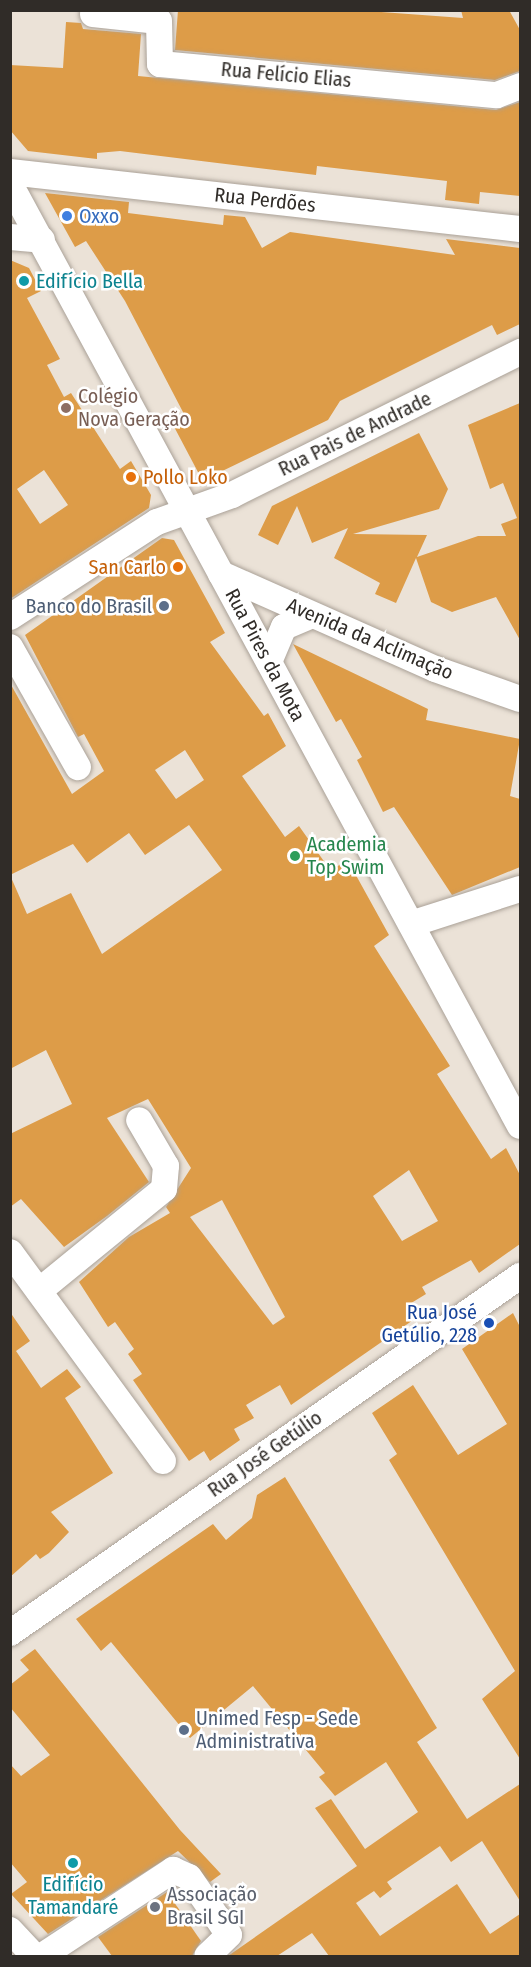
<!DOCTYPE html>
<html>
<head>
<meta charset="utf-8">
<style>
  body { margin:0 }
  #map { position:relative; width:531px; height:1967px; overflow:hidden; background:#ebe2d7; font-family:"Fira Sans Condensed",sans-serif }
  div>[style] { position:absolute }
  .building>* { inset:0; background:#dd9c48 }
  .roads { filter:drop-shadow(0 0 2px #aaa197) drop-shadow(0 0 2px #aaa197) }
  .minor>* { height:26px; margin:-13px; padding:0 13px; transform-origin:13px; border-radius:13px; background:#fff }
  .dots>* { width:16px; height:16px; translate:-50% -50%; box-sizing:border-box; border:3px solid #fff; border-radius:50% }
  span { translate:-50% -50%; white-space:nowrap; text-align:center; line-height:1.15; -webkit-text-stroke:5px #fff; paint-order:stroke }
  .street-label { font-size:20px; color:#302c28 }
  .shop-label { font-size:20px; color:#366cbe }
  .left { translate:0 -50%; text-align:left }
  .culture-label { font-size:20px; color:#0d838f }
  .education-label { font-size:20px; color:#785e54 }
  .food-label { font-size:20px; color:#c56008 }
  .right { translate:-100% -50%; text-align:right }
  .service-label { font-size:20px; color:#4e5e75 }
  .leisure-label { font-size:20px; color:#27864d }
  .transit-label { font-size:20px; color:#164399 }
  .worship-label { font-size:20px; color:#5b616d }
  .frame { position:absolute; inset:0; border:12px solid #302c28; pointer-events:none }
</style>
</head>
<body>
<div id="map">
  <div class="building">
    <i style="clip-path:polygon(178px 10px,354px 10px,463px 18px,461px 10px,509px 10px,520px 30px,520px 71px,495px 80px,175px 50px)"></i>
    <i style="clip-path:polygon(66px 22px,81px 23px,83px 29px,141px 34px,138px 76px,496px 110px,520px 102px,520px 196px,480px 192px,479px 204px,445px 200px,447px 181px,317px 166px,316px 175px,120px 151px,97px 153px,97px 159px,28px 151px,10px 130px,10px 65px,63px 68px)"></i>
    <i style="clip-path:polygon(45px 193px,129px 202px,128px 213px,223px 225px,224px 215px,245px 217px,262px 248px,290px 232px,455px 255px,446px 239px,520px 248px,520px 324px,497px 335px,492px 325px,340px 401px,328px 420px,214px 475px,209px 467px,199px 474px,171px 421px,184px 414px,125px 301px,86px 241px,75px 247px)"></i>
    <i style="clip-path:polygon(evenodd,10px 260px,29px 268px,41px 291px,27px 298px,60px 359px,47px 365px,64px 397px,71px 393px,120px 469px,131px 461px,151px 495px,149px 508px,10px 599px,10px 260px,44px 470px,68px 505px,40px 524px,17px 489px,44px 470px)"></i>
    <i style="clip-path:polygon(520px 403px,520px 640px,496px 597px,452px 612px,431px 602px,416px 558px,396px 603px,375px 594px,380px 583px,334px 558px,348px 528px,312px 543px,297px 506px,278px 545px,258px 535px,272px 506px,419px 433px,448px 489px,439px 509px,353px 534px,427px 535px,417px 557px,478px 536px,506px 536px,501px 524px,517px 518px,503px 483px,490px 489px,468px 425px)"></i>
    <i style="clip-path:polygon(evenodd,162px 538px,174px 540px,225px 633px,210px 642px,264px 716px,268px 713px,286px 746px,242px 776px,285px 837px,299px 826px,328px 867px,334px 869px,347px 859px,389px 935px,374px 946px,450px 1066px,437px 1074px,491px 1159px,506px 1148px,520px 1175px,520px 1244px,479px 1273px,471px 1260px,422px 1287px,426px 1294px,408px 1305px,416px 1318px,291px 1405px,280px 1385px,246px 1405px,254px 1418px,234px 1429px,240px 1440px,210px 1461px,204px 1451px,189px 1461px,133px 1380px,142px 1374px,128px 1354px,134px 1349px,115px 1322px,108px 1327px,79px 1282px,129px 1237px,170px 1213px,166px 1207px,191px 1168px,148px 1099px,107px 1118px,149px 1182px,107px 1216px,64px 1247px,21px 1199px,10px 1207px,10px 1134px,72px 1104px,46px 1050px,10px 1069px,10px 875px,27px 914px,71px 893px,102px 954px,222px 870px,189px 825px,145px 855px,129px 833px,87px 863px,73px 844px,10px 875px,10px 683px,72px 794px,104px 771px,84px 734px,78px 737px,25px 635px,162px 538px,185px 750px,204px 780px,176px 799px,155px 770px,185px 750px,162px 538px,409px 1170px,438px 1221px,402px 1241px,373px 1196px,409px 1170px,162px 538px,222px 1200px,285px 1317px,273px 1325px,190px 1217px,222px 1200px)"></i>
    <i style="clip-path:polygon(293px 644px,428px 709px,426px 720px,520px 739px,510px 796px,520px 799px,520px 867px,452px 895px,394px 807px,383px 812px,357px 760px,362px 757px,341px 719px,336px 722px)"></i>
    <i style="clip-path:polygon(10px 1312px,30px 1341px,16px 1351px,41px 1388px,67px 1369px,81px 1387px,65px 1398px,113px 1473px,51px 1512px,69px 1532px,49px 1553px,40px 1559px,36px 1554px,10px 1577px)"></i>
    <i style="clip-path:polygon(513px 1313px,520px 1327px,520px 1759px,482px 1699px,515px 1671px,389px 1460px,397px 1454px,372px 1413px,413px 1385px,458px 1455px,507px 1424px,462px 1349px)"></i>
    <i style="clip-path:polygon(285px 1477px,437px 1728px,417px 1742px,467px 1819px,520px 1784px,520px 1901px,482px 1841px,451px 1862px,440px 1846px,387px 1882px,392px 1889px,380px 1898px,374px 1891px,356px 1903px,380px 1936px,457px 1884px,490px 1934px,520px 1914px,520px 1956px,329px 1956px,312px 1933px,277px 1956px,228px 1956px,357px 1866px,315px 1808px,331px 1799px,365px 1849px,418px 1812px,386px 1762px,335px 1796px,319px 1777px,325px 1773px,253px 1686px,190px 1738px,111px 1642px,101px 1651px,76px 1619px,213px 1524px,226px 1540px,252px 1518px,257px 1495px)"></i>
    <i style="clip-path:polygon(35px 1649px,180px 1830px,221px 1874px,210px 1882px,178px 1851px,48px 1934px,11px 1894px,27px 1882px,10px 1862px,10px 1764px,21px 1776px,50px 1755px,10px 1707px,10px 1685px,29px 1670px,20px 1660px)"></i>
    <i style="clip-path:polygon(167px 1892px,201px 1941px,192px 1956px,112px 1956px,98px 1937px)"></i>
  </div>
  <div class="roads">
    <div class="minor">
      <i style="left:93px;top:14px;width:66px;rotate:6.1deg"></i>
      <i style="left:159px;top:21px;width:43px;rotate:88.7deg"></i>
      <i style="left:160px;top:64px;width:338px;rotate:5.3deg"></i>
      <i style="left:497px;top:95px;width:25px;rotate:-21deg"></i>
      <i style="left:10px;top:172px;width:513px;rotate:6.38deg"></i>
      <i style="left:10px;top:184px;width:1071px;rotate:61.57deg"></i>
      <i style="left:10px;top:237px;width:32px;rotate:5deg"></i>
      <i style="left:221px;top:574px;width:234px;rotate:23.9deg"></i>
      <i style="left:435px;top:669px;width:90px;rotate:19.4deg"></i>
      <i style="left:10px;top:617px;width:175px;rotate:-32.9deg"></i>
      <i style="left:157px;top:522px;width:80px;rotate:-19.8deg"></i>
      <i style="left:232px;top:495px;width:322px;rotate:-26.4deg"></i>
      <i style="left:10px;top:647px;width:138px;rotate:60.5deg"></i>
      <i style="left:269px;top:662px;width:38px;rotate:-67deg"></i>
      <i style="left:284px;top:627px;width:30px;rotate:-23deg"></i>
      <i style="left:411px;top:924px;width:114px;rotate:-17.8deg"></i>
      <i style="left:10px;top:1252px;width:259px;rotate:53.8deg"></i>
      <i style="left:39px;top:1291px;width:161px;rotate:-39.2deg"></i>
      <i style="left:164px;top:1189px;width:23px;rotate:-85deg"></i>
      <i style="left:166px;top:1166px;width:53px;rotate:-120.4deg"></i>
      <i style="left:10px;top:1633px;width:623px;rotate:-34.99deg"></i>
      <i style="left:10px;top:1930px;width:35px;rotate:47deg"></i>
      <i style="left:42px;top:1956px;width:157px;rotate:-33.3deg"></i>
      <i style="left:173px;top:1870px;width:17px;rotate:24deg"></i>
      <i style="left:189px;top:1877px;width:70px;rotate:55.4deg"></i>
      <i style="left:229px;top:1935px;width:30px;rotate:136deg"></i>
    </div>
  </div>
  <div class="dots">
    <i style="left:67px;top:216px;background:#3f7fe0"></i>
    <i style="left:24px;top:281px;background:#0f9aa8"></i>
    <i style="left:66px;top:408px;background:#8d6e63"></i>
    <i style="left:131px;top:477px;background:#e8710a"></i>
    <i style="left:178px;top:567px;background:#e8710a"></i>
    <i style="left:164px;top:606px;background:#5c6f8a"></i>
    <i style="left:295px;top:856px;background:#2e9e5b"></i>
    <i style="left:489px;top:1323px;background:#1a4fb4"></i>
    <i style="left:184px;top:1730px;background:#5c6f8a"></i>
    <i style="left:73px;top:1863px;background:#0f9aa8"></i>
    <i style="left:155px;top:1907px;background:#6b7280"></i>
  </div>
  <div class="street-label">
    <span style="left:286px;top:75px;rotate:5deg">Rua Felício Elias</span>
    <span style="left:265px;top:200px;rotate:6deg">Rua Perdões</span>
    <span style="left:355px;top:434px;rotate:-26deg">Rua Pais de Andrade</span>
    <span style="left:370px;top:639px;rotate:23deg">Avenida da Aclimação</span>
    <span style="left:265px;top:655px;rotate:62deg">Rua Pires da Mota</span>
    <span style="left:265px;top:1454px;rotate:-35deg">Rua José Getúlio</span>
  </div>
  <div class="shop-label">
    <span class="left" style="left:79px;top:216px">Oxxo</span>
  </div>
  <div class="culture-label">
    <span class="left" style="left:36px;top:281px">Edifício Bella</span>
    <span style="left:73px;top:1896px">Edifício<br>Tamandaré</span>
  </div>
  <div class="education-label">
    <span class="left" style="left:78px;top:408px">Colégio<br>Nova Geração</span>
  </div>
  <div class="food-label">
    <span class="left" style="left:143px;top:477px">Pollo Loko</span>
    <span class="right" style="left:166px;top:567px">San Carlo</span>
  </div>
  <div class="service-label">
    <span class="right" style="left:152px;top:606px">Banco do Brasil</span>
    <span class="left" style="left:196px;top:1730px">Unimed Fesp - Sede<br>Administrativa</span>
  </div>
  <div class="leisure-label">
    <span class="left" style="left:307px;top:856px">Academia<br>Top Swim</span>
  </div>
  <div class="transit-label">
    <span class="right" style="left:477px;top:1324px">Rua José<br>Getúlio, 228</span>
  </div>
  <div class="worship-label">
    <span class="left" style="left:167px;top:1906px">Associação<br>Brasil SGI</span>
  </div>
  <div class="frame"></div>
</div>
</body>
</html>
